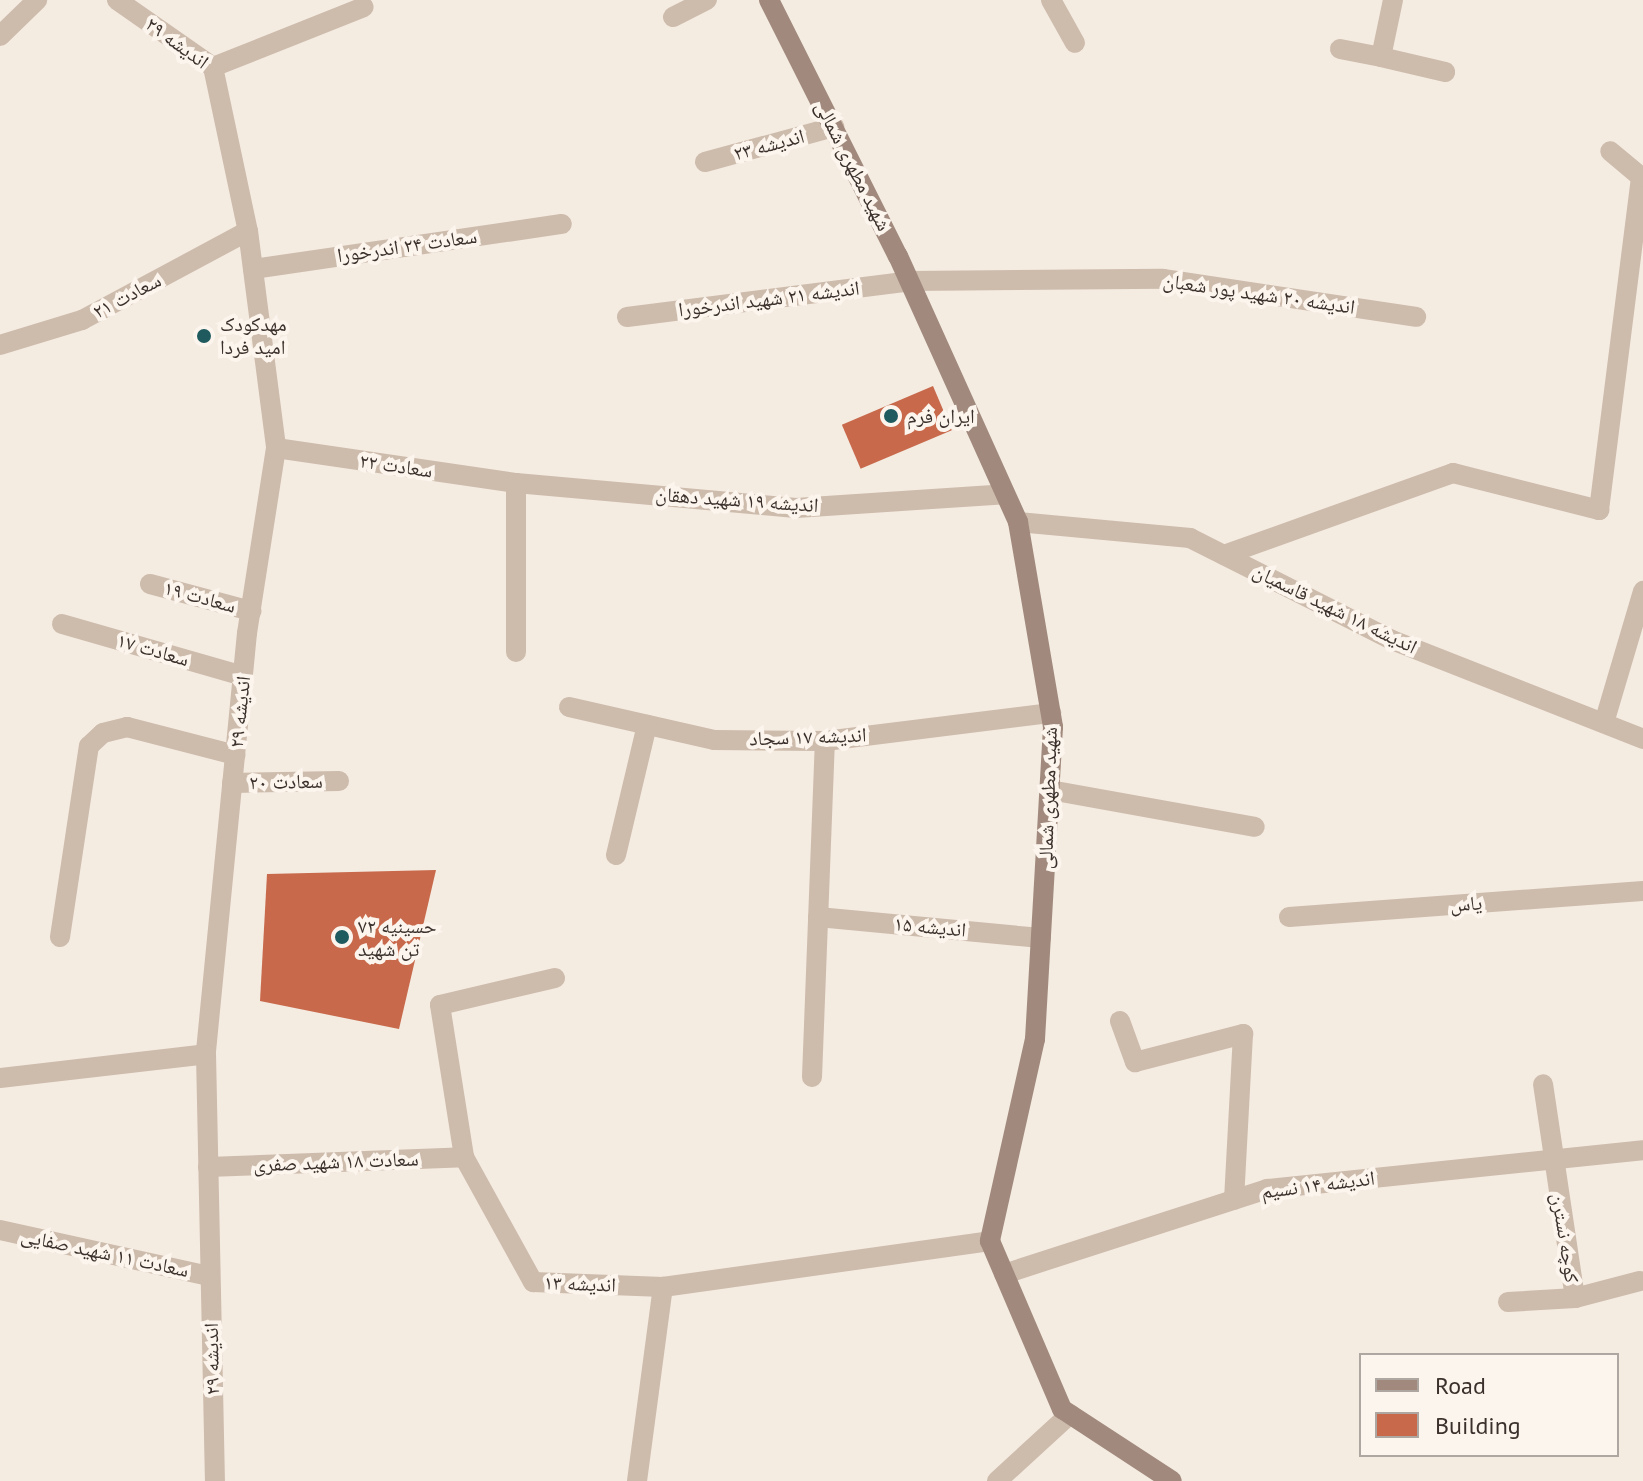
<!DOCTYPE html>
<html>
<head>
<meta charset="utf-8">
<style>
  body { margin:0 }
  #map { position:relative; width:1643px; height:1481px; overflow:hidden; background:#f4ebe1; font-family:"PT Sans","Noto Naskh Arabic",sans-serif }
  div>[style] { position:absolute }
  .building>* { inset:0; background:#c8694b; transform-origin:0 0 }
  .minor>* { height:20px; margin:-10px; padding:0 10px; transform-origin:10px; border-radius:10px; background:#cdbbac }
  .secondary>* { height:20px; margin:-10px; padding:0 10px; transform-origin:10px; border-radius:10px; background:#a18a7d }
  .dots>* { width:22px; height:22px; translate:-50% -50%; box-sizing:border-box; border:4px solid #fbf5ee; border-radius:50% }
  span { translate:-50% -50%; white-space:nowrap; text-align:center; line-height:1.15; -webkit-text-stroke:8px #fbf5ee; paint-order:stroke }
  .street-label { font-size:20px; color:#3b302b }
  .poi-label { font-size:20px; color:#3b302b }
  .left { translate:0 -50%; text-align:left }
  .legend { position:absolute; left:1359px; top:1353px; width:260px; height:104px; box-sizing:border-box; background:#fbf5ee; border:2px solid #aea6a0; margin:0; padding:10px 14px; list-style:none; font-size:24px; color:#3b302b }
  .legend li { display:flex; align-items:center; gap:16px; height:40px }
  .legend b { width:40px; border:2px solid #aea6a0 }
</style>
</head>
<body>
<div id="map">
  <div class="building">
    <i style="left:933px;top:386px;width:48px;height:99px;rotate:67deg"></i>
    <i style="clip-path:polygon(436px 870px,399px 1029px,260px 1001px,267px 874px)"></i>
  </div>
  <div class="minor">
    <i style="left:117px;top:0;width:117px;rotate:34.9deg"></i>
    <i style="left:213px;top:67px;width:168px;rotate:78deg"></i>
    <i style="left:248px;top:231px;width:219px;rotate:82.6deg"></i>
    <i style="left:276px;top:448px;width:187px;rotate:98.9deg"></i>
    <i style="left:247px;top:633px;width:423px;rotate:95.6deg"></i>
    <i style="left:206px;top:1054px;width:427px;rotate:88.8deg"></i>
    <i style="left:1051px;top:0;width:49px;rotate:60.8deg"></i>
    <i style="left:1393px;top:0;width:58px;rotate:101.9deg"></i>
    <i style="left:1381px;top:57px;width:66px;rotate:13.2deg"></i>
    <i style="left:673px;top:17px;width:38px;rotate:-27deg"></i>
    <i style="left:0;top:36px;width:52px;rotate:-44.2deg"></i>
    <i style="left:1340px;top:49px;width:42px;rotate:11deg"></i>
    <i style="left:213px;top:67px;width:162px;rotate:-21.7deg"></i>
    <i style="left:705px;top:162px;width:134px;rotate:-15.2deg"></i>
    <i style="left:253px;top:269px;width:312px;rotate:-8.3deg"></i>
    <i style="left:627px;top:317px;width:285px;rotate:-7.2deg"></i>
    <i style="left:910px;top:281px;width:253px;rotate:-0.5deg"></i>
    <i style="left:1163px;top:279px;width:256px;rotate:8.5deg"></i>
    <i style="left:0;top:345px;width:86px;rotate:-17deg"></i>
    <i style="left:82px;top:320px;width:188px;rotate:-28.2deg"></i>
    <i style="left:276px;top:448px;width:243px;rotate:8.3deg"></i>
    <i style="left:516px;top:483px;width:281px;rotate:5.1deg"></i>
    <i style="left:796px;top:508px;width:209px;rotate:-3.8deg"></i>
    <i style="left:516px;top:483px;width:169px;rotate:90deg"></i>
    <i style="left:1018px;top:522px;width:173px;rotate:5.3deg"></i>
    <i style="left:1190px;top:538px;width:226px;rotate:26.8deg"></i>
    <i style="left:1392px;top:640px;width:270px;rotate:21.5deg"></i>
    <i style="left:1224px;top:555px;width:243px;rotate:-19.7deg"></i>
    <i style="left:1453px;top:473px;width:151px;rotate:14.2deg"></i>
    <i style="left:1599px;top:510px;width:336px;rotate:-82.8deg"></i>
    <i style="left:1641px;top:177px;width:40px;rotate:-140deg"></i>
    <i style="left:150px;top:584px;width:105px;rotate:15deg"></i>
    <i style="left:62px;top:624px;width:188px;rotate:16deg"></i>
    <i style="left:569px;top:707px;width:149px;rotate:12.8deg"></i>
    <i style="left:714px;top:740px;width:111px;rotate:0.5deg"></i>
    <i style="left:825px;top:741px;width:228px;rotate:-7.1deg"></i>
    <i style="left:1604px;top:723px;width:138px;rotate:-73.5deg"></i>
    <i style="left:232px;top:783px;width:107px;rotate:-1.1deg"></i>
    <i style="left:1050px;top:790px;width:208px;rotate:10.2deg"></i>
    <i style="left:616px;top:855px;width:134px;rotate:-76.6deg"></i>
    <i style="left:818px;top:917px;width:224px;rotate:5.4deg"></i>
    <i style="left:1289px;top:917px;width:355px;rotate:-4.2deg"></i>
    <i style="left:60px;top:937px;width:193px;rotate:-81.4deg"></i>
    <i style="left:89px;top:746px;width:19px;rotate:-43deg"></i>
    <i style="left:103px;top:733px;width:25px;rotate:-14deg"></i>
    <i style="left:127px;top:727px;width:112px;rotate:14.5deg"></i>
    <i style="left:555px;top:978px;width:118px;rotate:166.8deg"></i>
    <i style="left:440px;top:1005px;width:154px;rotate:81deg"></i>
    <i style="left:464px;top:1157px;width:143px;rotate:61.1deg"></i>
    <i style="left:533px;top:1282px;width:130px;rotate:2.2deg"></i>
    <i style="left:663px;top:1287px;width:330px;rotate:-8deg"></i>
    <i style="left:1120px;top:1021px;width:44px;rotate:69.9deg"></i>
    <i style="left:1135px;top:1062px;width:112px;rotate:-14.5deg"></i>
    <i style="left:1243px;top:1034px;width:166px;rotate:93.1deg"></i>
    <i style="left:812px;top:1077px;width:336px;rotate:-87.8deg"></i>
    <i style="left:0;top:1078px;width:207px;rotate:-6.6deg"></i>
    <i style="left:208px;top:1167px;width:256px;rotate:-2.2deg"></i>
    <i style="left:0;top:1230px;width:215px;rotate:12.4deg"></i>
    <i style="left:1004px;top:1274px;width:276px;rotate:-17.9deg"></i>
    <i style="left:1267px;top:1189px;width:378px;rotate:-5.9deg"></i>
    <i style="left:1575px;top:1298px;width:67px;rotate:-14.7deg"></i>
    <i style="left:1508px;top:1302px;width:67px;rotate:-3.4deg"></i>
    <i style="left:1575px;top:1298px;width:216px;rotate:-98.5deg"></i>
    <i style="left:637px;top:1481px;width:196px;rotate:-82.4deg"></i>
    <i style="left:997px;top:1481px;width:99px;rotate:-42.5deg"></i>
  </div>
  <div class="secondary">
    <i style="left:769px;top:0;width:287px;rotate:63.3deg"></i>
    <i style="left:898px;top:256px;width:292px;rotate:65.7deg"></i>
    <i style="left:1018px;top:522px;width:208px;rotate:80.3deg"></i>
    <i style="left:1053px;top:727px;width:313px;rotate:93.3deg"></i>
    <i style="left:1035px;top:1039px;width:207px;rotate:102.6deg"></i>
    <i style="left:990px;top:1241px;width:183px;rotate:66.8deg"></i>
    <i style="left:1062px;top:1409px;width:131px;rotate:33.2deg"></i>
  </div>
  <div class="dots">
    <i style="left:204px;top:336px;background:#1f5a5e"></i>
    <i style="left:891px;top:416px;background:#1f5a5e"></i>
    <i style="left:342px;top:937px;background:#1f5a5e"></i>
  </div>
  <div class="street-label">
    <span style="left:177px;top:43px;rotate:36deg">اندیشه ۲۹</span>
    <span style="left:769px;top:145px;rotate:-15deg">اندیشه ۲۳</span>
    <span style="left:853px;top:166px;rotate:63deg">شهید مطهری شمالی</span>
    <span style="left:407px;top:246px;rotate:-8deg">سعادت ۲۴ اندرخورا</span>
    <span style="left:1259px;top:294px;rotate:8deg">اندیشه ۲۰ شهید پور شعبان</span>
    <span style="left:127px;top:296px;rotate:-28deg">سعادت ۲۱</span>
    <span style="left:769px;top:299px;rotate:-7deg">اندیشه ۲۱ شهید اندرخورا</span>
    <span style="left:396px;top:466px;rotate:8deg">سعادت ۲۲</span>
    <span style="left:737px;top:500px;rotate:4deg">اندیشه ۱۹ شهید دهقان</span>
    <span style="left:200px;top:597px;rotate:15deg">سعادت ۱۹</span>
    <span style="left:1335px;top:609px;rotate:26deg">اندیشه ۱۸ شهید قاسمیان</span>
    <span style="left:153px;top:650px;rotate:16deg">سعادت ۱۷</span>
    <span style="left:240px;top:712px;rotate:-84deg">اندیشه ۲۹</span>
    <span style="left:808px;top:737px;rotate:-2deg">اندیشه ۱۷ سجاد</span>
    <span style="left:286px;top:782px;rotate:-1deg">سعادت ۲۰</span>
    <span style="left:1048px;top:798px;rotate:-88deg">شهید مطهری شمالی</span>
    <span style="left:1466px;top:904px;rotate:-4deg">یاس</span>
    <span style="left:930px;top:927px;rotate:5deg">اندیشه ۱۵</span>
    <span style="left:336px;top:1162px;rotate:-2deg">سعادت ۱۸ شهید صفری</span>
    <span style="left:1318px;top:1185px;rotate:-7deg">اندیشه ۱۴ نسیم</span>
    <span style="left:1565px;top:1238px;rotate:81deg">کوچه نسترن</span>
    <span style="left:105px;top:1253px;rotate:12deg">سعادت ۱۱ شهید صفایی</span>
    <span style="left:580px;top:1284px;rotate:2deg">اندیشه ۱۳</span>
    <span style="left:212px;top:1359px;rotate:-91deg">اندیشه ۲۹</span>
  </div>
  <div class="poi-label">
    <span class="left" style="left:220px;top:336px">مهدکودک<br>امید فردا</span>
    <span class="left" style="left:907px;top:416px">ایران فرم</span>
    <span class="left" style="left:358px;top:938px">حسینیه ۷۲<br>تن شهید</span>
  </div>
  <ul class="legend">
  <li><b style="height:10px;background:#a18a7d"></b>Road</li>
  <li><b style="height:22px;background:#c8694b"></b>Building</li>
  </ul>
</div>
</body>
</html>
